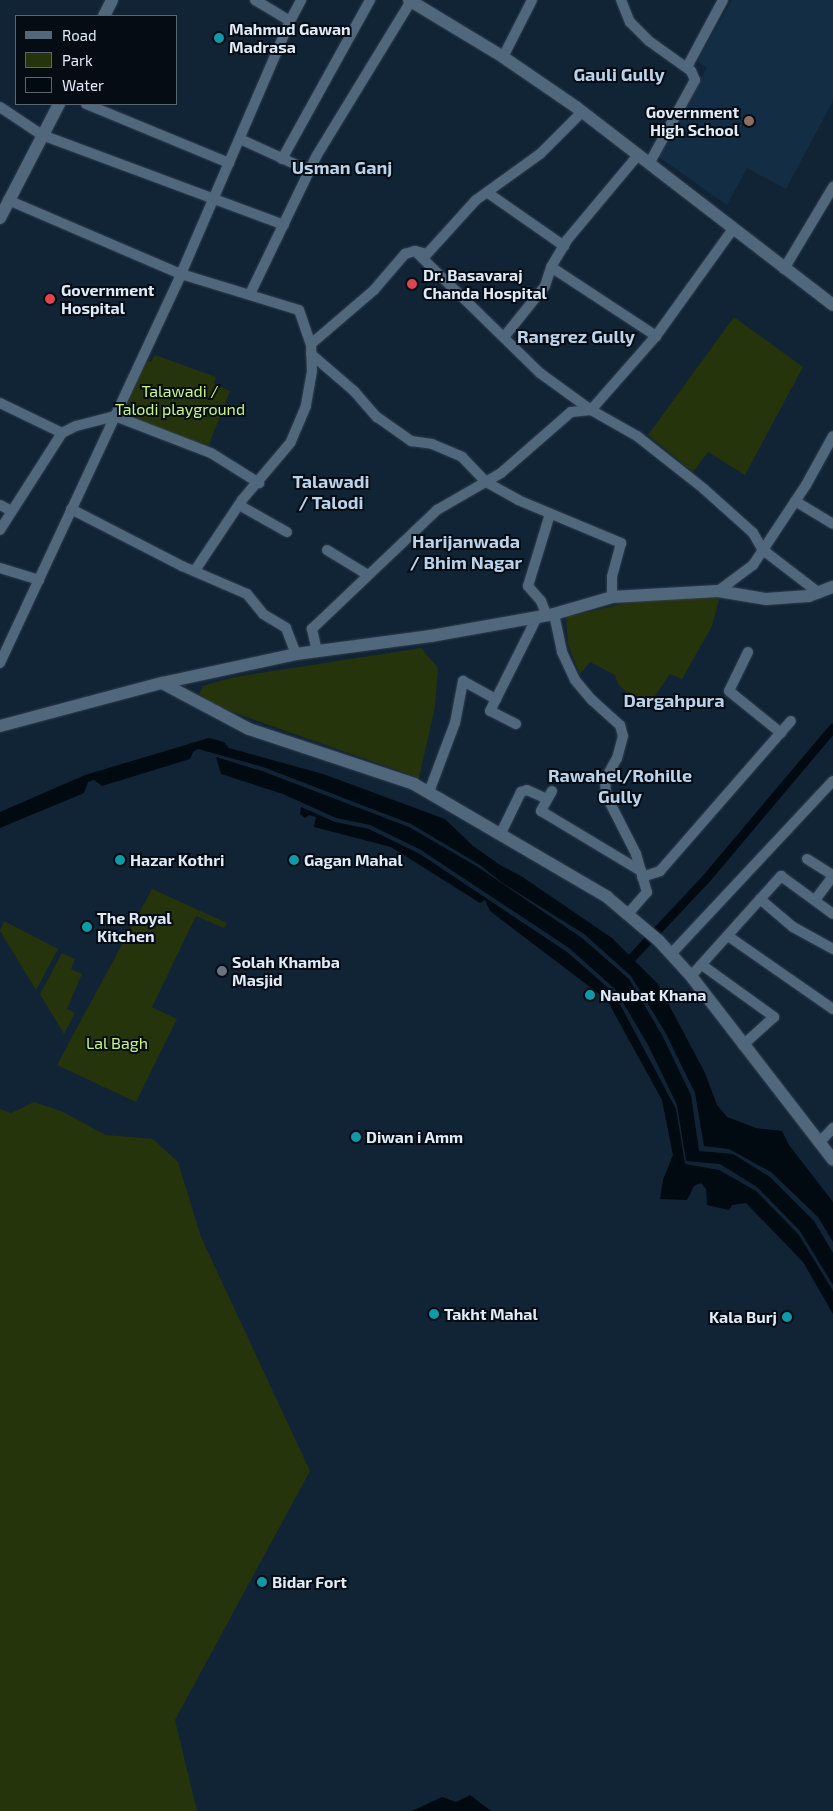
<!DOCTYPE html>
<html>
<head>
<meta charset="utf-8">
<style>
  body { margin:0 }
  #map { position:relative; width:833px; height:1811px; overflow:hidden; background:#102436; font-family:"Exo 2",sans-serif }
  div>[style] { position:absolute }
  .built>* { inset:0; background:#132d44 }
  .green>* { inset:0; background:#25340b }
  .water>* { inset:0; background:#010a11 }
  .canal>* { height:9px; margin:-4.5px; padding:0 4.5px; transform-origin:4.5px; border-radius:4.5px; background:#010a11 }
  .roads { filter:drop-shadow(0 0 1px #313d4c) drop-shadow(0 0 1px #313d4c) }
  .minor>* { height:10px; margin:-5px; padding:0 5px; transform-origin:5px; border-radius:5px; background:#51677c }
  .tertiary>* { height:12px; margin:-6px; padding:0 6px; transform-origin:6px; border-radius:6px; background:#51677c }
  .dots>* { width:14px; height:14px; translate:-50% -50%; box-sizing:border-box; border:2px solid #050c14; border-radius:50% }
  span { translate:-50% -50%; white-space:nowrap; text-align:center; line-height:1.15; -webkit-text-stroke:4px #050c14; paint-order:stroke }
  .poi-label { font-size:16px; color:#dfecf8; font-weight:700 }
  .left { translate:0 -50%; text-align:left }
  .right { translate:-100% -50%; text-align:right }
  .park-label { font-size:16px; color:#c9f87f }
  .neighbourhood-label { font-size:18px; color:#bad3eb; font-weight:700 }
  .legend { position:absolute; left:15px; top:15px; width:162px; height:90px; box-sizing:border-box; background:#050c14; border:1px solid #5c666f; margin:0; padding:6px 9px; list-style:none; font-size:15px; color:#dfecf8 }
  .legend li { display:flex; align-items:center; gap:10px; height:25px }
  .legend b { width:25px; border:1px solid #5c666f }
</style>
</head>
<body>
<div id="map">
  <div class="built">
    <i style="clip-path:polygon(732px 0,833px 0,833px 101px,786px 189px,747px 168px,727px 205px,656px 155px,707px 68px,697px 61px)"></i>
  </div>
  <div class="green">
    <i style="clip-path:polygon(734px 317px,803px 367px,745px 475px,708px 452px,693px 472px,648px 435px)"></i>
    <i style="clip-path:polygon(155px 355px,216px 377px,214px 384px,230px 391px,208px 447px,123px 414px,145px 360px,151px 362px)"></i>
    <i style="clip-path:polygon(720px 596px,712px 626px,682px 679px,670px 674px,650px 703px,626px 692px,618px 684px,615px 675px,590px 662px,580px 674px,568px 645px,566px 617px,643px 599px)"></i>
    <i style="clip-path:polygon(421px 648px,438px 668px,435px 707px,419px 778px,221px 708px,199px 694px,203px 686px,234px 677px)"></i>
    <i style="clip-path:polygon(152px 889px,227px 923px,224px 928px,196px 916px,152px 1007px,177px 1019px,136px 1102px,57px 1065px)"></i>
    <i style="clip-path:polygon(4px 921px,58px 949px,36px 990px,0 931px)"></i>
    <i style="clip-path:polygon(62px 953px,75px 959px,71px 969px,82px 974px,67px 1009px,75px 1013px,64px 1034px,40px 994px)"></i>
    <i style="clip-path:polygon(34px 1102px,61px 1111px,106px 1135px,153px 1139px,178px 1162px,201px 1237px,310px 1471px,175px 1720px,197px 1811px,0 1811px,0 1109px,11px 1113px)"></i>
  </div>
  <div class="water">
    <i style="clip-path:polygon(209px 738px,224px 742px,229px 748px,323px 774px,445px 819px,473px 846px,500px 865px,521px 876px,612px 938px,658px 984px,705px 1073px,717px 1105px,727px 1117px,756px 1128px,782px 1131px,789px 1145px,833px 1202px,833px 1242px,818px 1217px,771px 1172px,729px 1149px,704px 1146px,695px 1093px,665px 1032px,631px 976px,584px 934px,501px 882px,480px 865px,411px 824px,263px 767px,198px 749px,193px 752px,190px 759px,102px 786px,94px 780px,88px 782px,84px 793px,0 828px,0 812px,85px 775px)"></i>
    <i style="clip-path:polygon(216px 757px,262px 771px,409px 827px,478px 867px,582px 938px,629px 979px,662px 1035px,691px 1095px,699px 1151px,733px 1154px,770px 1177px,814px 1221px,833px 1253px,833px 1285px,800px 1231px,757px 1187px,720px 1164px,686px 1161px,677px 1105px,648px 1045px,615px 989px,569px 948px,421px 850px,370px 825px,336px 818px,283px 794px,221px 774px)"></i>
    <i style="clip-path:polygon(301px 807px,335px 822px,369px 829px,420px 854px,567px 952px,614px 993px,676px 1109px,685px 1164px,719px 1170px,756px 1191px,799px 1235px,833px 1291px,833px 1314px,803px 1262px,746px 1203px,732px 1205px,729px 1210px,707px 1205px,706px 1189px,701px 1183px,694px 1186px,687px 1200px,660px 1199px,663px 1180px,673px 1155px,662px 1100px,607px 1000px,490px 911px,485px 900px,480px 903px,391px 847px,314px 827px,316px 817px,309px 815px,305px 818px,300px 814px)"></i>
    <i style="clip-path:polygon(470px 1795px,491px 1811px,412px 1811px,442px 1797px,456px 1802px)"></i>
  </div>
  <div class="canal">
    <i style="left:629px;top:960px;width:112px;rotate:-46.8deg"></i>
    <i style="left:706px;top:878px;width:197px;rotate:-49.9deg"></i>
  </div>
  <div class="roads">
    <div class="minor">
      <i style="left:621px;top:0;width:24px;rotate:68deg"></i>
      <i style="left:630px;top:22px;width:27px;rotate:45deg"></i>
      <i style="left:649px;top:41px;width:52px;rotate:35.5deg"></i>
      <i style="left:691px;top:71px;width:10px;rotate:66deg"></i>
      <i style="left:695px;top:80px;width:96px;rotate:118.7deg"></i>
      <i style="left:290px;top:21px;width:24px;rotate:-62deg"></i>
      <i style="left:503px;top:57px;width:64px;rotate:-63deg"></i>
      <i style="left:687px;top:67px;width:76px;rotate:-61.8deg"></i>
      <i style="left:86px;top:104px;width:155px;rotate:22.4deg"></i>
      <i style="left:0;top:107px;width:50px;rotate:33.7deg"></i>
      <i style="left:42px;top:135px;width:258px;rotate:20.4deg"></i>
      <i style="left:240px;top:139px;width:77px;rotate:24.6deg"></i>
      <i style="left:282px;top:159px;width:182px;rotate:-61deg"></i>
      <i style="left:488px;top:193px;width:93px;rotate:34.9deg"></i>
      <i style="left:8px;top:200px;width:188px;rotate:23.2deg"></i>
      <i style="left:181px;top:274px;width:123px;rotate:17deg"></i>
      <i style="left:299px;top:310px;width:36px;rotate:71deg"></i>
      <i style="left:311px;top:344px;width:27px;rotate:88deg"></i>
      <i style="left:312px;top:371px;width:36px;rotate:100deg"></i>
      <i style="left:306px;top:406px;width:39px;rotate:113deg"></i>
      <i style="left:291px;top:442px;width:76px;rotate:130.2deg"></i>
      <i style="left:242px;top:500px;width:83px;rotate:123.7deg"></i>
      <i style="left:415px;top:251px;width:175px;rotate:44.3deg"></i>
      <i style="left:540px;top:373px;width:63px;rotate:36deg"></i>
      <i style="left:591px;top:410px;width:53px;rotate:29.5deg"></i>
      <i style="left:637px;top:436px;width:85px;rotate:38.3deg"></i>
      <i style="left:704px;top:489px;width:66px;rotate:41.9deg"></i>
      <i style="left:753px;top:533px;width:20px;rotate:60deg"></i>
      <i style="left:763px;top:550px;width:71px;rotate:37.5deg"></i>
      <i style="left:551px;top:267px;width:126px;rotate:33.3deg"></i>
      <i style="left:784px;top:269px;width:96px;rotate:-59.1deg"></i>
      <i style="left:250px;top:294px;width:154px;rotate:-64.3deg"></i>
      <i style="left:317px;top:155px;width:180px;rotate:-58.6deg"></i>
      <i style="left:504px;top:337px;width:65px;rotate:-51.2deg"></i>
      <i style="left:545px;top:286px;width:20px;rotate:-72deg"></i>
      <i style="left:551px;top:267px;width:31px;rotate:-59deg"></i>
      <i style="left:567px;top:240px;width:111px;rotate:-50.1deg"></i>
      <i style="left:311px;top:344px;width:83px;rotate:-40.6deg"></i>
      <i style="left:374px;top:290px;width:48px;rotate:-49.3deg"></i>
      <i style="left:405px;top:254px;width:10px;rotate:-17deg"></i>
      <i style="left:415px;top:251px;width:12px;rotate:14deg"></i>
      <i style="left:427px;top:254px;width:73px;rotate:-47.8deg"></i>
      <i style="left:476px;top:200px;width:79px;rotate:-35.7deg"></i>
      <i style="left:540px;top:154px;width:59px;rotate:-45deg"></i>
      <i style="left:311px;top:354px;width:57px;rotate:40.7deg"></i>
      <i style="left:354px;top:391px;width:35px;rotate:49deg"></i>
      <i style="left:377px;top:417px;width:42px;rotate:35.2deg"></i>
      <i style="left:411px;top:441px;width:21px;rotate:8deg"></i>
      <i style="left:432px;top:444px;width:33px;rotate:23deg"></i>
      <i style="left:462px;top:457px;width:35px;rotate:46deg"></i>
      <i style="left:486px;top:482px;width:37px;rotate:29deg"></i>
      <i style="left:518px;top:500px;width:112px;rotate:22.7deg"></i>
      <i style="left:621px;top:543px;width:35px;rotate:105deg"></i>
      <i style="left:612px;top:577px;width:20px;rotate:90deg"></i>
      <i style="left:0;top:403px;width:69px;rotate:25.8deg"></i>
      <i style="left:62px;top:433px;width:115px;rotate:122.6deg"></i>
      <i style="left:62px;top:433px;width:16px;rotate:-27deg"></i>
      <i style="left:76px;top:426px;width:40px;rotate:-14.4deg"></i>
      <i style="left:115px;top:416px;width:103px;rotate:21.1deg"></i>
      <i style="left:211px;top:453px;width:57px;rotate:32deg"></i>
      <i style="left:795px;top:501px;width:44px;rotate:31.2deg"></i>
      <i style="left:0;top:505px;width:13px;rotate:27deg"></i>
      <i style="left:239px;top:505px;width:55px;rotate:29.4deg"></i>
      <i style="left:71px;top:509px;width:125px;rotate:27.2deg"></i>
      <i style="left:182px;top:566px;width:71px;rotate:23.3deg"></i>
      <i style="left:247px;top:594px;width:26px;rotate:51deg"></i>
      <i style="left:263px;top:614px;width:27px;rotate:31deg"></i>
      <i style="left:286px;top:628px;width:28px;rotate:69deg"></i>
      <i style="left:327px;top:550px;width:48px;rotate:31.4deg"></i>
      <i style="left:0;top:568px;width:41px;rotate:17.1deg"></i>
      <i style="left:718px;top:591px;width:44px;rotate:-36.6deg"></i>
      <i style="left:753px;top:565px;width:96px;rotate:-56.5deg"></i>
      <i style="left:806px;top:485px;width:56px;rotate:-61.1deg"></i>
      <i style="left:554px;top:614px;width:39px;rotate:78deg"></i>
      <i style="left:562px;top:652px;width:31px;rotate:65deg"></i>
      <i style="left:575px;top:680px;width:26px;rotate:50deg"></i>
      <i style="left:592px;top:700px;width:38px;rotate:42deg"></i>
      <i style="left:620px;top:725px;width:11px;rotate:75deg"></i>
      <i style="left:623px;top:736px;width:23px;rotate:105deg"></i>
      <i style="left:617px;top:758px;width:25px;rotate:119deg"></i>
      <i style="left:605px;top:780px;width:15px;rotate:86deg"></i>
      <i style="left:606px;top:795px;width:66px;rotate:63deg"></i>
      <i style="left:636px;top:854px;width:40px;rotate:74deg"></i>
      <i style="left:647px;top:892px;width:29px;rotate:131deg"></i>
      <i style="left:547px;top:616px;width:16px;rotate:-112deg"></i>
      <i style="left:541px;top:601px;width:20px;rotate:-131deg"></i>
      <i style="left:528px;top:586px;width:75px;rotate:-73deg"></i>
      <i style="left:317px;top:651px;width:23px;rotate:-103deg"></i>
      <i style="left:312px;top:629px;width:173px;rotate:-43.6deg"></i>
      <i style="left:437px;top:510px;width:74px;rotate:-30deg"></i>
      <i style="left:501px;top:473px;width:93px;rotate:-41.1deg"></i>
      <i style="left:571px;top:412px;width:20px;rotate:-6deg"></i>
      <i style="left:591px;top:410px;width:98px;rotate:-48.7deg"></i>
      <i style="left:656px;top:336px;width:132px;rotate:-54.3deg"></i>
      <i style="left:748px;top:652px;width:43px;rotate:116deg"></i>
      <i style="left:729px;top:691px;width:67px;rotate:38.9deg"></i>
      <i style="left:0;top:663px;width:429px;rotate:-65deg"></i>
      <i style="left:181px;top:274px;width:275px;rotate:-66.7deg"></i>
      <i style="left:290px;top:21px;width:41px;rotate:-149deg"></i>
      <i style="left:516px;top:724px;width:29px;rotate:-153deg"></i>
      <i style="left:490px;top:711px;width:105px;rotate:-63.4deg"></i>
      <i style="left:552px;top:791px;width:23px;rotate:119deg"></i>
      <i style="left:541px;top:811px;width:117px;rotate:31deg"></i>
      <i style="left:429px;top:792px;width:74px;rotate:-69.4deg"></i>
      <i style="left:455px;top:723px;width:43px;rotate:-79.2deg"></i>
      <i style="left:463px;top:681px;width:38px;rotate:29deg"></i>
      <i style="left:501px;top:833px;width:46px;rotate:-64deg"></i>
      <i style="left:521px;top:792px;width:6px;rotate:-18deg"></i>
      <i style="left:527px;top:790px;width:22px;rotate:24deg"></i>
      <i style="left:807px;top:859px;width:31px;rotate:32deg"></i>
      <i style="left:642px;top:877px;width:19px;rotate:-18deg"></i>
      <i style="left:660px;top:871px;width:199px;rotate:-48.9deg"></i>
      <i style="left:760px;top:899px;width:43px;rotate:40.3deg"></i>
      <i style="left:793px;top:927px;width:46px;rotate:28.8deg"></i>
      <i style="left:815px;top:900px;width:30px;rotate:-53deg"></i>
      <i style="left:728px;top:936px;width:128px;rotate:34.8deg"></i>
      <i style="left:671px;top:954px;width:237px;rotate:-46.9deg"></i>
      <i style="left:702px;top:965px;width:89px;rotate:35.8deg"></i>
      <i style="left:774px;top:1017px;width:42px;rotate:137.9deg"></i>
      <i style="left:691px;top:976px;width:135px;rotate:-48deg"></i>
      <i style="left:781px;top:876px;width:64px;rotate:36.2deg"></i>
      <i style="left:819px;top:1143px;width:21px;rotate:-47deg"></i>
    </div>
    <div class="tertiary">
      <i style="left:409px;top:0;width:110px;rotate:31.2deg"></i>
      <i style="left:503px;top:57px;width:88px;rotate:34.4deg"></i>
      <i style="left:576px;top:107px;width:324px;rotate:37.6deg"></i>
      <i style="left:104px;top:16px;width:18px;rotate:-63deg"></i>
      <i style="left:0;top:218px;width:128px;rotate:-62.6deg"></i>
      <i style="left:162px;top:683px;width:98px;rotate:27.9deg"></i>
      <i style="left:249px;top:729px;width:174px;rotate:18.4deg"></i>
      <i style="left:414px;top:784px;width:224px;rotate:30.3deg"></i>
      <i style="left:607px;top:897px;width:68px;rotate:40.2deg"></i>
      <i style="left:659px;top:941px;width:47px;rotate:47.6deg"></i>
      <i style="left:691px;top:976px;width:232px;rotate:52.3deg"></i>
      <i style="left:0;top:726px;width:168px;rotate:-14.9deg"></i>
      <i style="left:162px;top:683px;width:137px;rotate:-12.2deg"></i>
      <i style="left:296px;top:654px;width:136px;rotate:-7.6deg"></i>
      <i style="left:431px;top:636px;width:125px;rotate:-10.1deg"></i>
      <i style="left:554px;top:614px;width:60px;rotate:-16.3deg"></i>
      <i style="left:612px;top:597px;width:106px;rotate:-3.2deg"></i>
      <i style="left:718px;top:591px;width:49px;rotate:9.5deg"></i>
      <i style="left:766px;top:599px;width:43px;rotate:-4deg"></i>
      <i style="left:809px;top:596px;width:26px;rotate:-21deg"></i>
    </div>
  </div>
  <div class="dots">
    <i style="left:219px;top:38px;background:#0f9aa8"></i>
    <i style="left:749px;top:121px;background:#8d6e63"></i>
    <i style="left:412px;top:284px;background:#e0444e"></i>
    <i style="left:50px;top:299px;background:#e0444e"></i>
    <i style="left:120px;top:860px;background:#0f9aa8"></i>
    <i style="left:294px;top:860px;background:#0f9aa8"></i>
    <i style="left:87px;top:927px;background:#0f9aa8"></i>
    <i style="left:222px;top:971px;background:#6b7280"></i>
    <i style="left:590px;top:995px;background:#0f9aa8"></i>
    <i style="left:356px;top:1137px;background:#0f9aa8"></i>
    <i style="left:434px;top:1314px;background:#0f9aa8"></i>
    <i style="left:787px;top:1317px;background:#0f9aa8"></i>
    <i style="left:262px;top:1582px;background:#0f9aa8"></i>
  </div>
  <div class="poi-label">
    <span class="left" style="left:229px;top:38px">Mahmud Gawan<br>Madrasa</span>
    <span class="right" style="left:739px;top:121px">Government<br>High School</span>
    <span class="left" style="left:423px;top:284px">Dr. Basavaraj<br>Chanda Hospital</span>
    <span class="left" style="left:61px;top:299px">Government<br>Hospital</span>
    <span class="left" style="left:130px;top:860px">Hazar Kothri</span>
    <span class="left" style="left:304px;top:860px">Gagan Mahal</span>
    <span class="left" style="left:97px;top:927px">The Royal<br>Kitchen</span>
    <span class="left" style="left:232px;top:971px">Solah Khamba<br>Masjid</span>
    <span class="left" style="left:600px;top:995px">Naubat Khana</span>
    <span class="left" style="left:366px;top:1137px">Diwan i Amm</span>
    <span class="left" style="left:444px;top:1314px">Takht Mahal</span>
    <span class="right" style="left:777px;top:1317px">Kala Burj</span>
    <span class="left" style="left:272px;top:1582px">Bidar Fort</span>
  </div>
  <div class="park-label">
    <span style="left:180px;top:400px">Talawadi /<br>Talodi playground</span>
    <span style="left:117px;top:1043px">Lal Bagh</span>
  </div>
  <div class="neighbourhood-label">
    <span style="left:619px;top:74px">Gauli Gully</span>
    <span style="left:342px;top:167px">Usman Ganj</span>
    <span style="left:576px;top:336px">Rangrez Gully</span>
    <span style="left:331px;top:492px">Talawadi<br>/ Talodi</span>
    <span style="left:466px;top:552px">Harijanwada<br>/ Bhim Nagar</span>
    <span style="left:674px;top:700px">Dargahpura</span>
    <span style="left:620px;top:786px">Rawahel/Rohille<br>Gully</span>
  </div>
  <ul class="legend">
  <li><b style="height:6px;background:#51677c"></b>Road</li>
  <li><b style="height:14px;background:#25340b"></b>Park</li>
  <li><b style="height:14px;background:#010a11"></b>Water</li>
  </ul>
</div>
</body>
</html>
